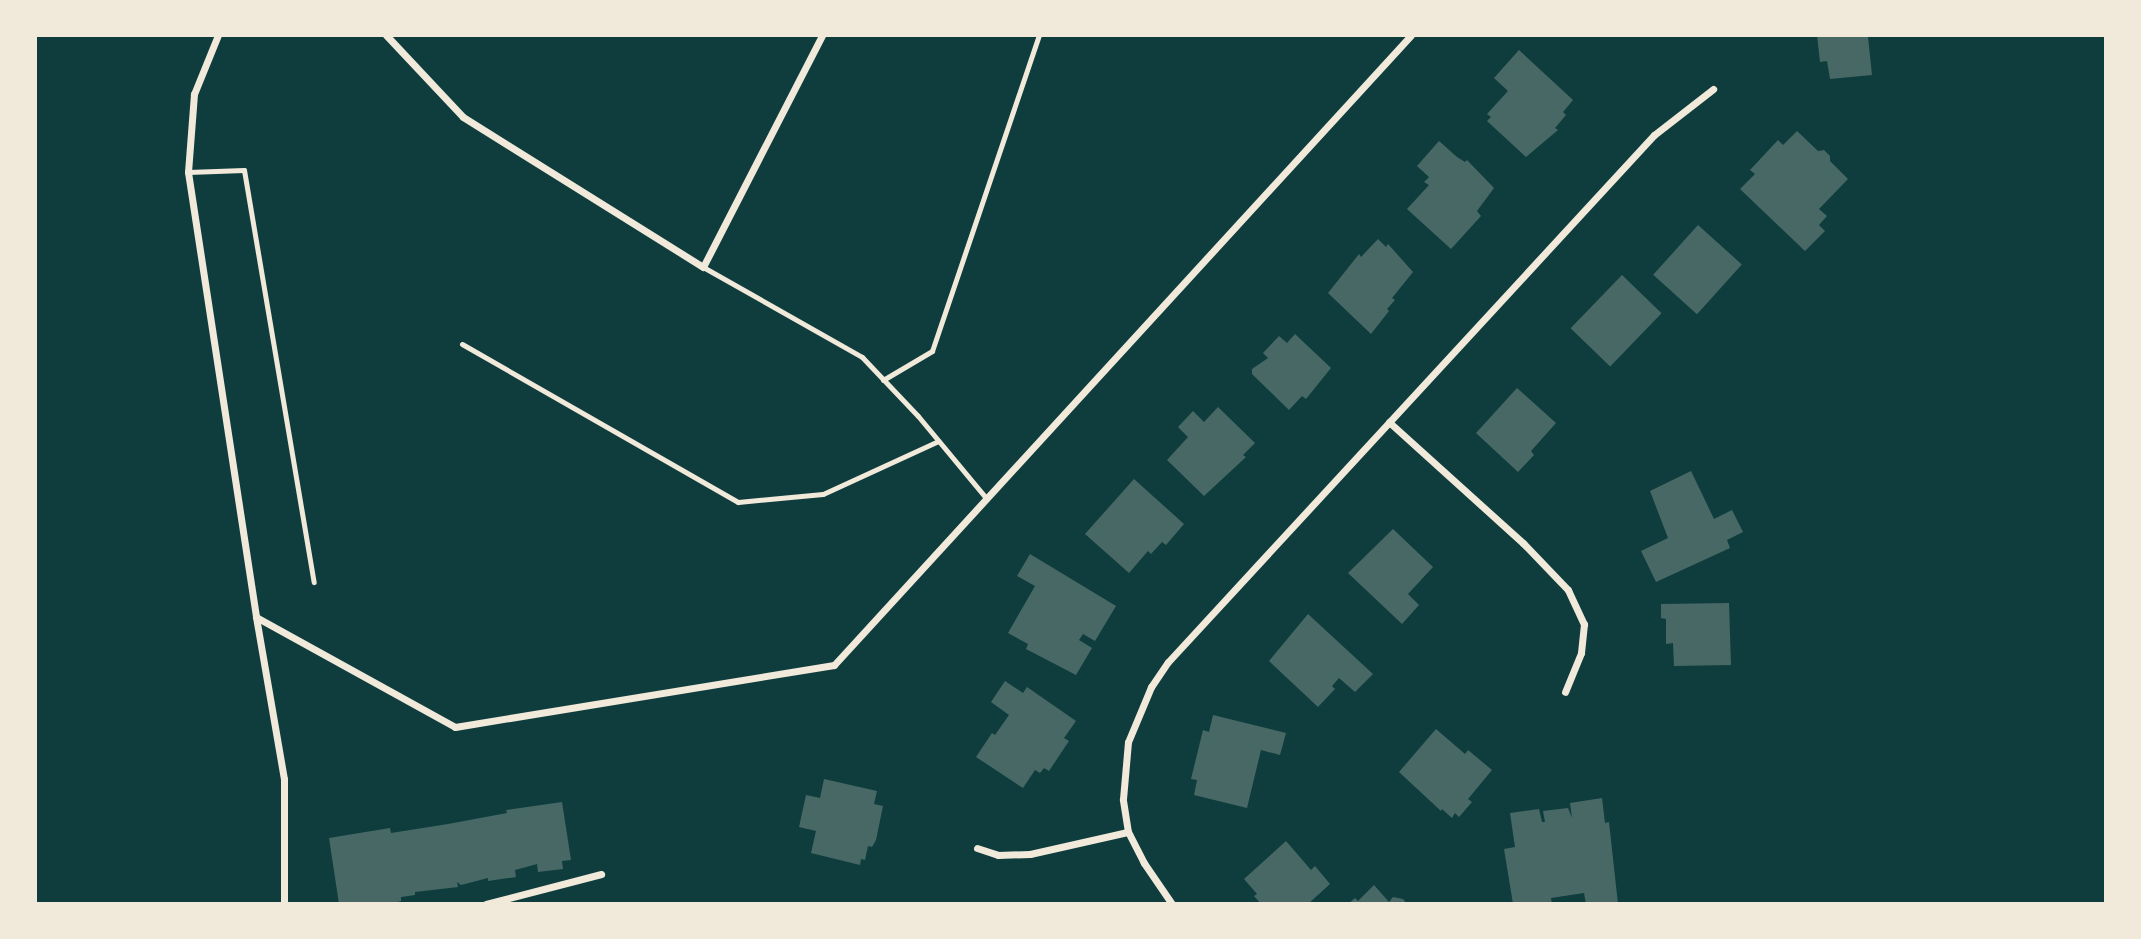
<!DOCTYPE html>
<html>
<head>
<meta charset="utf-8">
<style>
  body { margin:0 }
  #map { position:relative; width:2141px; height:939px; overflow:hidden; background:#0f3d3e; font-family:"IBM Plex Serif",serif }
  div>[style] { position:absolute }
  .building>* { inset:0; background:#486865; transform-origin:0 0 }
  .service>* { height:5px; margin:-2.5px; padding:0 2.5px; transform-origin:2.5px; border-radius:2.5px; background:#f1e9da }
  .minor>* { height:7px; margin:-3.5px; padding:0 3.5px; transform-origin:3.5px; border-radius:3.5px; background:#f1e9da }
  span { translate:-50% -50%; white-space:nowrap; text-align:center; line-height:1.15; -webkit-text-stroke:7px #f1e9da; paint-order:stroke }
  .frame { position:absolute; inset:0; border:37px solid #f1e9da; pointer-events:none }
</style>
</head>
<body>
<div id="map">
  <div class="building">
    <i style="clip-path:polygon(1817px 35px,1873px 35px,1868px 37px,1872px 75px,1830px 79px,1827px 61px,1820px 62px)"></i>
    <i style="clip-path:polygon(1519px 50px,1573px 100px,1563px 112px,1566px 115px,1555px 128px,1558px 130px,1526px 157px,1487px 121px,1491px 117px,1487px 114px,1508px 91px,1494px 78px)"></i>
    <i style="clip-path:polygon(1797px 131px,1818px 151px,1824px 150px,1830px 156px,1830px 161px,1848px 179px,1819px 209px,1827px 216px,1819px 225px,1825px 231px,1805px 251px,1740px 189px,1755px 174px,1750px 170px,1778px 140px,1783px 145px)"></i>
    <i style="clip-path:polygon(1439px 141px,1457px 157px,1465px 162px,1467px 160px,1494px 188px,1477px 211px,1481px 216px,1451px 249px,1407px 209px,1429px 185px,1424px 182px,1429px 177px,1417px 166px)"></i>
    <i style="left:1698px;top:225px;width:59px;height:67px;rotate:42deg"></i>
    <i style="clip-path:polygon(1378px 239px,1386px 247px,1388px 244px,1413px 272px,1392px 298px,1395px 300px,1387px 309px,1389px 311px,1371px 334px,1328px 293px,1359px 254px,1361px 257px)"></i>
    <i style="left:1622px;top:275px;width:55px;height:74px;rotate:44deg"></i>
    <i style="clip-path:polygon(1295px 334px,1331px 368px,1306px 399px,1302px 396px,1289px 410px,1252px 374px,1252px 369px,1268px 358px,1263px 353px,1279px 336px,1287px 343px)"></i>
    <i style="clip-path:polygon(1517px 388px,1556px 423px,1531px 451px,1534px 455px,1518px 472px,1476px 433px)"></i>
    <i style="clip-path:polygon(1218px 407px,1255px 443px,1243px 455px,1246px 457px,1204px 496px,1167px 460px,1188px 437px,1178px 427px,1193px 411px,1204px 422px)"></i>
    <i style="clip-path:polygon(1691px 471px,1714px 519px,1732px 510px,1743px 532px,1727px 540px,1730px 548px,1656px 582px,1641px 551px,1668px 538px,1650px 491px)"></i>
    <i style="clip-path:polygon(1134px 479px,1184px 524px,1166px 545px,1162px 542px,1151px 554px,1148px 551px,1129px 573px,1085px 534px)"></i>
    <i style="clip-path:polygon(1393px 529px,1433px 567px,1408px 594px,1419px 605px,1402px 624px,1348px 573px)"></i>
    <i style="clip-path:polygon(1030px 554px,1116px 606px,1095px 641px,1083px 634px,1079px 640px,1092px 648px,1076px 675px,1026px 649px,1028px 644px,1008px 633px,1035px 586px,1017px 576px)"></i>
    <i style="clip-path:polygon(1729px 603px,1731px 665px,1674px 666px,1673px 643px,1666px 644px,1666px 619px,1661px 618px,1661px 604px)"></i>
    <i style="clip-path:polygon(1308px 614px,1373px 674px,1355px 692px,1339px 678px,1332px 686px,1335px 689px,1318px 707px,1269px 661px)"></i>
    <i style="clip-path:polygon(1005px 681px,1023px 693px,1027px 687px,1076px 721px,1064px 738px,1069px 741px,1049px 771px,1044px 768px,1040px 773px,1035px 770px,1023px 788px,976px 757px,992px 733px,995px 735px,1009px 715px,991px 702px)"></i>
    <i style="clip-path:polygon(1213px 715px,1286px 733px,1280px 755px,1261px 750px,1247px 808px,1194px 795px,1197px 780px,1191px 779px,1203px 730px,1209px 732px)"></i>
    <i style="clip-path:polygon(1436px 729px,1465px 754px,1468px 750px,1492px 770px,1468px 799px,1472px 802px,1459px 817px,1455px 813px,1452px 818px,1442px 809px,1441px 811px,1399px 772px)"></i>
    <i style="clip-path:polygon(824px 779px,877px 791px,874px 804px,883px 806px,876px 840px,872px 847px,868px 846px,865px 860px,861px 859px,860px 865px,811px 853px,816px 831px,799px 827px,806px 795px,820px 798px)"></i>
    <i style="clip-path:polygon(1602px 798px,1605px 823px,1609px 822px,1618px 904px,1586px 904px,1584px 893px,1551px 898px,1552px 904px,1513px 904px,1504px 849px,1515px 847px,1510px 813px,1539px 809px,1542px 822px,1545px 822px,1543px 811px,1568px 808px,1572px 818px,1570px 803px)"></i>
    <i style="clip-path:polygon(562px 802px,571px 860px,562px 861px,563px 869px,538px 872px,537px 864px,515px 870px,516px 877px,488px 881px,488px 878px,461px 885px,457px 882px,458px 887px,415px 892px,415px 895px,401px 897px,401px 901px,390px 904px,339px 904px,329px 838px,390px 828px,391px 833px,448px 824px,507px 813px,506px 810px)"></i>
    <i style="clip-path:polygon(1286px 841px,1311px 870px,1315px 866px,1330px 884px,1308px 904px,1261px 904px,1254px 896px,1257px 894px,1244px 879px)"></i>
    <i style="clip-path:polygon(1374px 885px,1389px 902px,1393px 897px,1403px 899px,1407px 904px,1348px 904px,1355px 898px,1358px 901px)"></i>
  </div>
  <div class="service">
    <i style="left:188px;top:172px;width:56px;rotate:-2deg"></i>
    <i style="left:244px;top:170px;width:418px;rotate:80.4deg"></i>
    <i style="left:703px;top:267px;width:183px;rotate:29.5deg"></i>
    <i style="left:862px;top:357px;width:81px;rotate:46.5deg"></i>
    <i style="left:918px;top:416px;width:108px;rotate:50.3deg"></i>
    <i style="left:462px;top:344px;width:318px;rotate:29.8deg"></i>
    <i style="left:738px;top:502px;width:85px;rotate:-5.4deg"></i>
    <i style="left:823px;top:494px;width:127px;rotate:-24.7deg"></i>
    <i style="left:883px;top:380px;width:57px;rotate:-30.6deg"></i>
    <i style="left:932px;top:351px;width:334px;rotate:-71.3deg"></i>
  </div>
  <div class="minor">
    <i style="left:218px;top:35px;width:64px;rotate:112.1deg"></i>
    <i style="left:194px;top:94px;width:78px;rotate:94.4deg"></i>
    <i style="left:188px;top:172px;width:450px;rotate:81.3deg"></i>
    <i style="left:256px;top:617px;width:164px;rotate:80.2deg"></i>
    <i style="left:284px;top:779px;width:125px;rotate:90deg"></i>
    <i style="left:386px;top:35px;width:112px;rotate:46.8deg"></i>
    <i style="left:463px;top:117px;width:283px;rotate:32deg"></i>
    <i style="left:703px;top:267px;width:261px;rotate:-62.8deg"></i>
    <i style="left:1389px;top:422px;width:181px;rotate:42.1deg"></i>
    <i style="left:1523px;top:543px;width:65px;rotate:46.2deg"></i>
    <i style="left:1568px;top:590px;width:38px;rotate:65deg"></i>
    <i style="left:1584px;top:624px;width:29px;rotate:96deg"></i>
    <i style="left:1581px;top:653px;width:42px;rotate:112.3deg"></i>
    <i style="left:256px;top:617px;width:227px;rotate:28.9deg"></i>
    <i style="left:455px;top:727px;width:384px;rotate:-9.3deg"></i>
    <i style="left:834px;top:665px;width:854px;rotate:-47.51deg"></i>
    <i style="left:977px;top:848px;width:22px;rotate:18deg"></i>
    <i style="left:998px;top:855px;width:32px;rotate:-2deg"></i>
    <i style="left:1030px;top:854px;width:100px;rotate:-12.7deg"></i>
    <i style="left:486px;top:904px;width:119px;rotate:-14.6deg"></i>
    <i style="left:1172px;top:904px;width:50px;rotate:-124.3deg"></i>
    <i style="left:1144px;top:863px;width:35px;rotate:-117deg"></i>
    <i style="left:1128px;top:832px;width:33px;rotate:-99deg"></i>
    <i style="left:1123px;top:799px;width:57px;rotate:-85deg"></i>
    <i style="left:1128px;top:742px;width:60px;rotate:-67.3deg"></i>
    <i style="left:1151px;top:687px;width:30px;rotate:-56deg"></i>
    <i style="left:1168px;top:662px;width:717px;rotate:-47.32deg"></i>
    <i style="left:1654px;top:135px;width:75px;rotate:-37.9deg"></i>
  </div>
  <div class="frame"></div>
</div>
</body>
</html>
